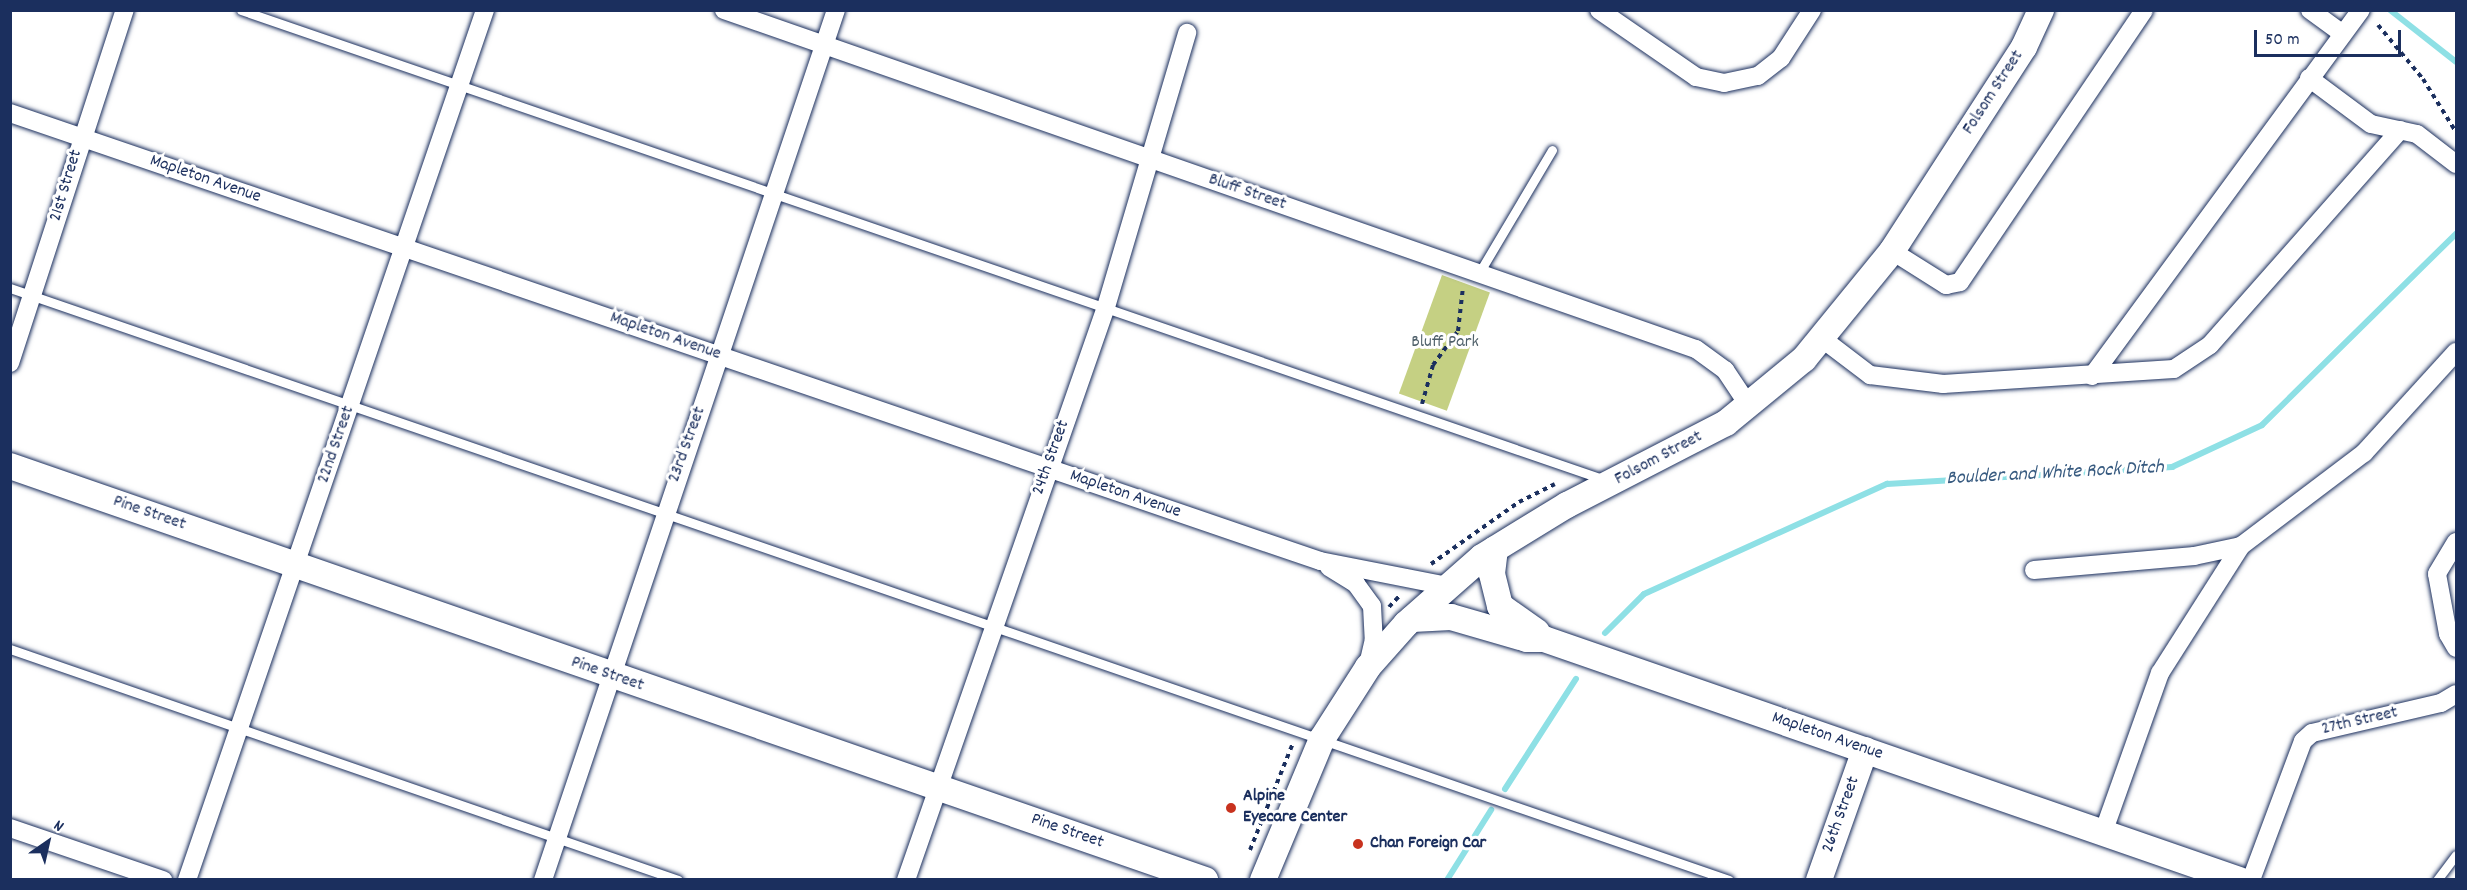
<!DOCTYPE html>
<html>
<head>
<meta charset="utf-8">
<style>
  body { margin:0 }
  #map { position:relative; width:2467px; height:890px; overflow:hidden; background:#fff; font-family:Dekko,sans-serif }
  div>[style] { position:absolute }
  .green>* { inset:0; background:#c5d083; transform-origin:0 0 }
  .stream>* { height:6px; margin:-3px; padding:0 3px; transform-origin:3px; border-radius:3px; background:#8ee0e5 }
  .path>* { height:4px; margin-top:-2px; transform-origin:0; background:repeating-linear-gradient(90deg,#1b2f5e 0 4.5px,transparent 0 9px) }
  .roads { filter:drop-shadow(0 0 2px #1b2f5e) drop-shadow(0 0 2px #1b2f5e) }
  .lane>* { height:9px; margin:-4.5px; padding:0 4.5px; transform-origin:4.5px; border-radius:4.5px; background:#fff }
  .street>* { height:18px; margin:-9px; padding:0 9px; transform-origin:9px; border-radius:9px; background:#fff }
  .secondary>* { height:26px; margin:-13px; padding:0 13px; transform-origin:13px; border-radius:13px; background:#fff }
  .dots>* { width:16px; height:16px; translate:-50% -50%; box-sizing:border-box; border:3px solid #fff; border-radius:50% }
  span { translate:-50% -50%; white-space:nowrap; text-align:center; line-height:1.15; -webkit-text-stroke:6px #fff; paint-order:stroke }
  .street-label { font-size:18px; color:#1b2f5e }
  .park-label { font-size:18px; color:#4e5f69 }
  .poi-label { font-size:18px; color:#1b2f5e; font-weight:700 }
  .left { translate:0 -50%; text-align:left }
  .water-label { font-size:20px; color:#385b80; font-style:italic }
  .frame { position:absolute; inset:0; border:12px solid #1b2f5e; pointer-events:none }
  .north { position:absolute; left:18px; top:812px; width:60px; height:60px; -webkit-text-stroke:4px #fff; paint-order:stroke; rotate:34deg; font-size:16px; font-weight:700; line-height:24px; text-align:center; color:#1b2f5e }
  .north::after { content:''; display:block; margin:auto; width:21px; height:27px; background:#1b2f5e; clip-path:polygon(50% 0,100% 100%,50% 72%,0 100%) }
  .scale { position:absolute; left:2254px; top:30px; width:147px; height:27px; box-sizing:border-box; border:3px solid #1b2f5e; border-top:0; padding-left:8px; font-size:18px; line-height:21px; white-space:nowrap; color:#1b2f5e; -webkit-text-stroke:4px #fff; paint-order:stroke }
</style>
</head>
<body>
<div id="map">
  <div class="green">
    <i style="left:1442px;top:275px;width:51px;height:126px;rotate:20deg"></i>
  </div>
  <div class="stream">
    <i style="left:2390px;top:10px;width:84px;rotate:38.2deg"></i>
    <i style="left:1605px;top:633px;width:55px;rotate:-45deg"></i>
    <i style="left:1644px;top:594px;width:267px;rotate:-24.4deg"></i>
    <i style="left:1887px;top:484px;width:286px;rotate:-3.4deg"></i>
    <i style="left:2172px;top:467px;width:99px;rotate:-25deg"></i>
    <i style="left:2262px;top:425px;width:272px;rotate:-44.6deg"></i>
    <i style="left:1505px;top:789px;width:131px;rotate:-57.2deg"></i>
    <i style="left:1447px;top:880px;width:83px;rotate:-57.8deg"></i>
  </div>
  <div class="path">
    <i style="left:2378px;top:25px;width:70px;rotate:50.2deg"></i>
    <i style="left:2423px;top:79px;width:62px;rotate:58.1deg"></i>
    <i style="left:1422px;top:404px;width:41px;rotate:-74.2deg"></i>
    <i style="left:1433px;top:365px;width:42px;rotate:-53.7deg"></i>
    <i style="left:1458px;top:331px;width:44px;rotate:-83.5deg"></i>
    <i style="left:1431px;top:564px;width:108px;rotate:-35.2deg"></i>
    <i style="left:1519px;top:502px;width:40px;rotate:-26.6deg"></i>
    <i style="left:1389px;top:607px;width:16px;rotate:-47deg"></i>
    <i style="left:1250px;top:850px;width:115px;rotate:-68.1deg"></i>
  </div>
  <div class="roads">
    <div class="lane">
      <i style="left:241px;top:10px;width:1443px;rotate:19.01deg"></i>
      <i style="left:1479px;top:273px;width:143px;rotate:-59.3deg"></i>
      <i style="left:10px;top:288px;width:1818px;rotate:19deg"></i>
      <i style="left:10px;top:649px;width:707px;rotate:19.08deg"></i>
      <i style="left:2437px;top:880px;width:31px;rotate:-53deg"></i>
    </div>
    <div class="street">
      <i style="left:724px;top:10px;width:1029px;rotate:19.23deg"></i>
      <i style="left:1696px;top:349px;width:36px;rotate:36deg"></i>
      <i style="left:1725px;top:370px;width:43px;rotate:56.3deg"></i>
      <i style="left:1599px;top:10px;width:118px;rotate:34.6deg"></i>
      <i style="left:1696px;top:77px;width:29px;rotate:12deg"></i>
      <i style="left:1724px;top:83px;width:35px;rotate:-12deg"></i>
      <i style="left:1758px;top:76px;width:29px;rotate:-38deg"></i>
      <i style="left:1781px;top:58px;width:57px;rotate:-57.1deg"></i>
      <i style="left:2310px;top:10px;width:39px;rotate:36deg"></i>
      <i style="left:2309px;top:78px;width:77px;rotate:36.6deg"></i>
      <i style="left:2371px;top:124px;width:47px;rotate:12.3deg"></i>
      <i style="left:2417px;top:134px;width:49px;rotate:37.6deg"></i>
      <i style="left:10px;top:113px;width:1384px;rotate:18.88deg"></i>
      <i style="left:1320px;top:561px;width:129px;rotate:11.1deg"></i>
      <i style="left:1892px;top:251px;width:64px;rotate:32.2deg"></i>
      <i style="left:1946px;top:285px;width:14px;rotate:-12deg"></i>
      <i style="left:1960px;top:282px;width:328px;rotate:-55.9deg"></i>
      <i style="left:1824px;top:340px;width:58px;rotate:37.3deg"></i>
      <i style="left:1870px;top:375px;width:74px;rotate:7deg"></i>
      <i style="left:1943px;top:384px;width:231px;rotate:-3.7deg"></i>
      <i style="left:2174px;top:369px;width:43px;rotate:-33.7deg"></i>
      <i style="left:2210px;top:345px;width:287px;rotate:-48.5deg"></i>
      <i style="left:10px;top:363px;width:371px;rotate:-72deg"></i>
      <i style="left:2092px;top:376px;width:454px;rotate:-53.7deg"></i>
      <i style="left:2456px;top:542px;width:37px;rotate:121deg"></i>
      <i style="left:2437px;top:574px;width:61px;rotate:79.6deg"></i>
      <i style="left:2448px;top:634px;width:16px;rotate:60deg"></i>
      <i style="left:1329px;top:567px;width:32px;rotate:32deg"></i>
      <i style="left:1356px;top:584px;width:27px;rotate:54deg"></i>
      <i style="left:1372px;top:606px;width:33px;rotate:87deg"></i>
      <i style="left:1374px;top:639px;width:27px;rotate:103deg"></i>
      <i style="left:2034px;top:570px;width:161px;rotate:-5deg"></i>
      <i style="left:2194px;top:556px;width:48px;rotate:-12deg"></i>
      <i style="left:10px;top:828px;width:162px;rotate:18.8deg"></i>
      <i style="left:2103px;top:833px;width:170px;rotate:-70.4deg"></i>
      <i style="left:2160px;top:673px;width:151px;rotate:-57.5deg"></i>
      <i style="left:2241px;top:546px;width:154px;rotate:-37.1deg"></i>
      <i style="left:2364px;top:453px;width:137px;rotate:-47.7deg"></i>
      <i style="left:187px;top:880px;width:920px;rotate:-71.09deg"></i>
      <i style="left:543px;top:880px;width:918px;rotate:-71.39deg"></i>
      <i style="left:906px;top:880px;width:607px;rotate:-70.76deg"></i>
      <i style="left:1106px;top:307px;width:286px;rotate:-73.5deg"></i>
      <i style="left:2251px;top:880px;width:148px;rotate:-69.5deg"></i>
      <i style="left:2303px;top:741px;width:12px;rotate:-42deg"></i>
      <i style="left:2312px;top:733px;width:132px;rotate:-13.1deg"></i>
      <i style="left:2441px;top:703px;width:17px;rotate:-31deg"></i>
    </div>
    <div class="secondary">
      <i style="left:10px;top:466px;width:1265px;rotate:19.11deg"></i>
      <i style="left:1495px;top:549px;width:25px;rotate:97deg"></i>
      <i style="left:1492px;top:574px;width:33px;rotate:76deg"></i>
      <i style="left:1500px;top:606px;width:45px;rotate:35.1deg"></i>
      <i style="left:1412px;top:619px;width:39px;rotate:-3deg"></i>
      <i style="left:1451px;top:617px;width:79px;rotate:16.1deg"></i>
      <i style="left:1527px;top:639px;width:17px"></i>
      <i style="left:1544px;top:639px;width:736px;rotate:19.12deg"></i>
      <i style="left:1263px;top:880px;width:153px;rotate:-67.3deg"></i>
      <i style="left:1322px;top:739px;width:85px;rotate:-57.4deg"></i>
      <i style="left:1368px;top:667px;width:57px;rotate:-48.5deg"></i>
      <i style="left:1406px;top:624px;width:101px;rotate:-41.4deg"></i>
      <i style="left:1482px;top:557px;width:100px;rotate:-31.5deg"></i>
      <i style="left:1567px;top:505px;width:179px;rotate:-27.3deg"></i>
      <i style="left:1726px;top:423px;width:101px;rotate:-39.4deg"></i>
      <i style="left:1804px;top:359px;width:139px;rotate:-50.8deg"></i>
      <i style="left:1892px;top:251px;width:243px;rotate:-57.1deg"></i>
      <i style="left:2024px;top:47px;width:41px;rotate:-65.3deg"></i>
      <i style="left:1819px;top:880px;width:138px;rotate:-70.5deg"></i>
    </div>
  </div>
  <div class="dots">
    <i style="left:1231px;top:808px;background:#c8321e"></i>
    <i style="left:1358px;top:844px;background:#c8321e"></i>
  </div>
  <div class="street-label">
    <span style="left:1994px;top:93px;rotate:-57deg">Folsom Street</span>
    <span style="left:205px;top:180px;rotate:19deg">Mapleton Avenue</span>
    <span style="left:67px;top:186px;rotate:-73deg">21st Street</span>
    <span style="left:1247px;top:193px;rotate:19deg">Bluff Street</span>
    <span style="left:665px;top:337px;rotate:19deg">Mapleton Avenue</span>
    <span style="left:337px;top:445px;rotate:-71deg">22nd Street</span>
    <span style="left:688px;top:445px;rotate:-70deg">23rd Street</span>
    <span style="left:1052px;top:458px;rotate:-70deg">24th Street</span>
    <span style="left:1659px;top:459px;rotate:-28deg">Folsom Street</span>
    <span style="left:1125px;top:495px;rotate:19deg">Mapleton Avenue</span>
    <span style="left:149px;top:514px;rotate:19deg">Pine Street</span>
    <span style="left:607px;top:675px;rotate:19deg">Pine Street</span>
    <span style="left:2360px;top:722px;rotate:-13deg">27th Street</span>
    <span style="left:1827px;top:737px;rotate:19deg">Mapleton Avenue</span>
    <span style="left:1842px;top:815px;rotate:-70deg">26th Street</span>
    <span style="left:1067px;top:832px;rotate:19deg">Pine Street</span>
  </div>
  <div class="park-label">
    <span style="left:1445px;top:343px">Bluff Park</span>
  </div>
  <div class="poi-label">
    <span class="left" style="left:1243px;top:808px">Alpine<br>Eyecare Center</span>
    <span class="left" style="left:1370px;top:844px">Chan Foreign Car</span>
  </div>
  <div class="water-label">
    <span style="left:2055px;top:474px;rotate:-3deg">Boulder and White Rock Ditch</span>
  </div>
  <div class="frame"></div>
  <div class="north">N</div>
  <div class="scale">50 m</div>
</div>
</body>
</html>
